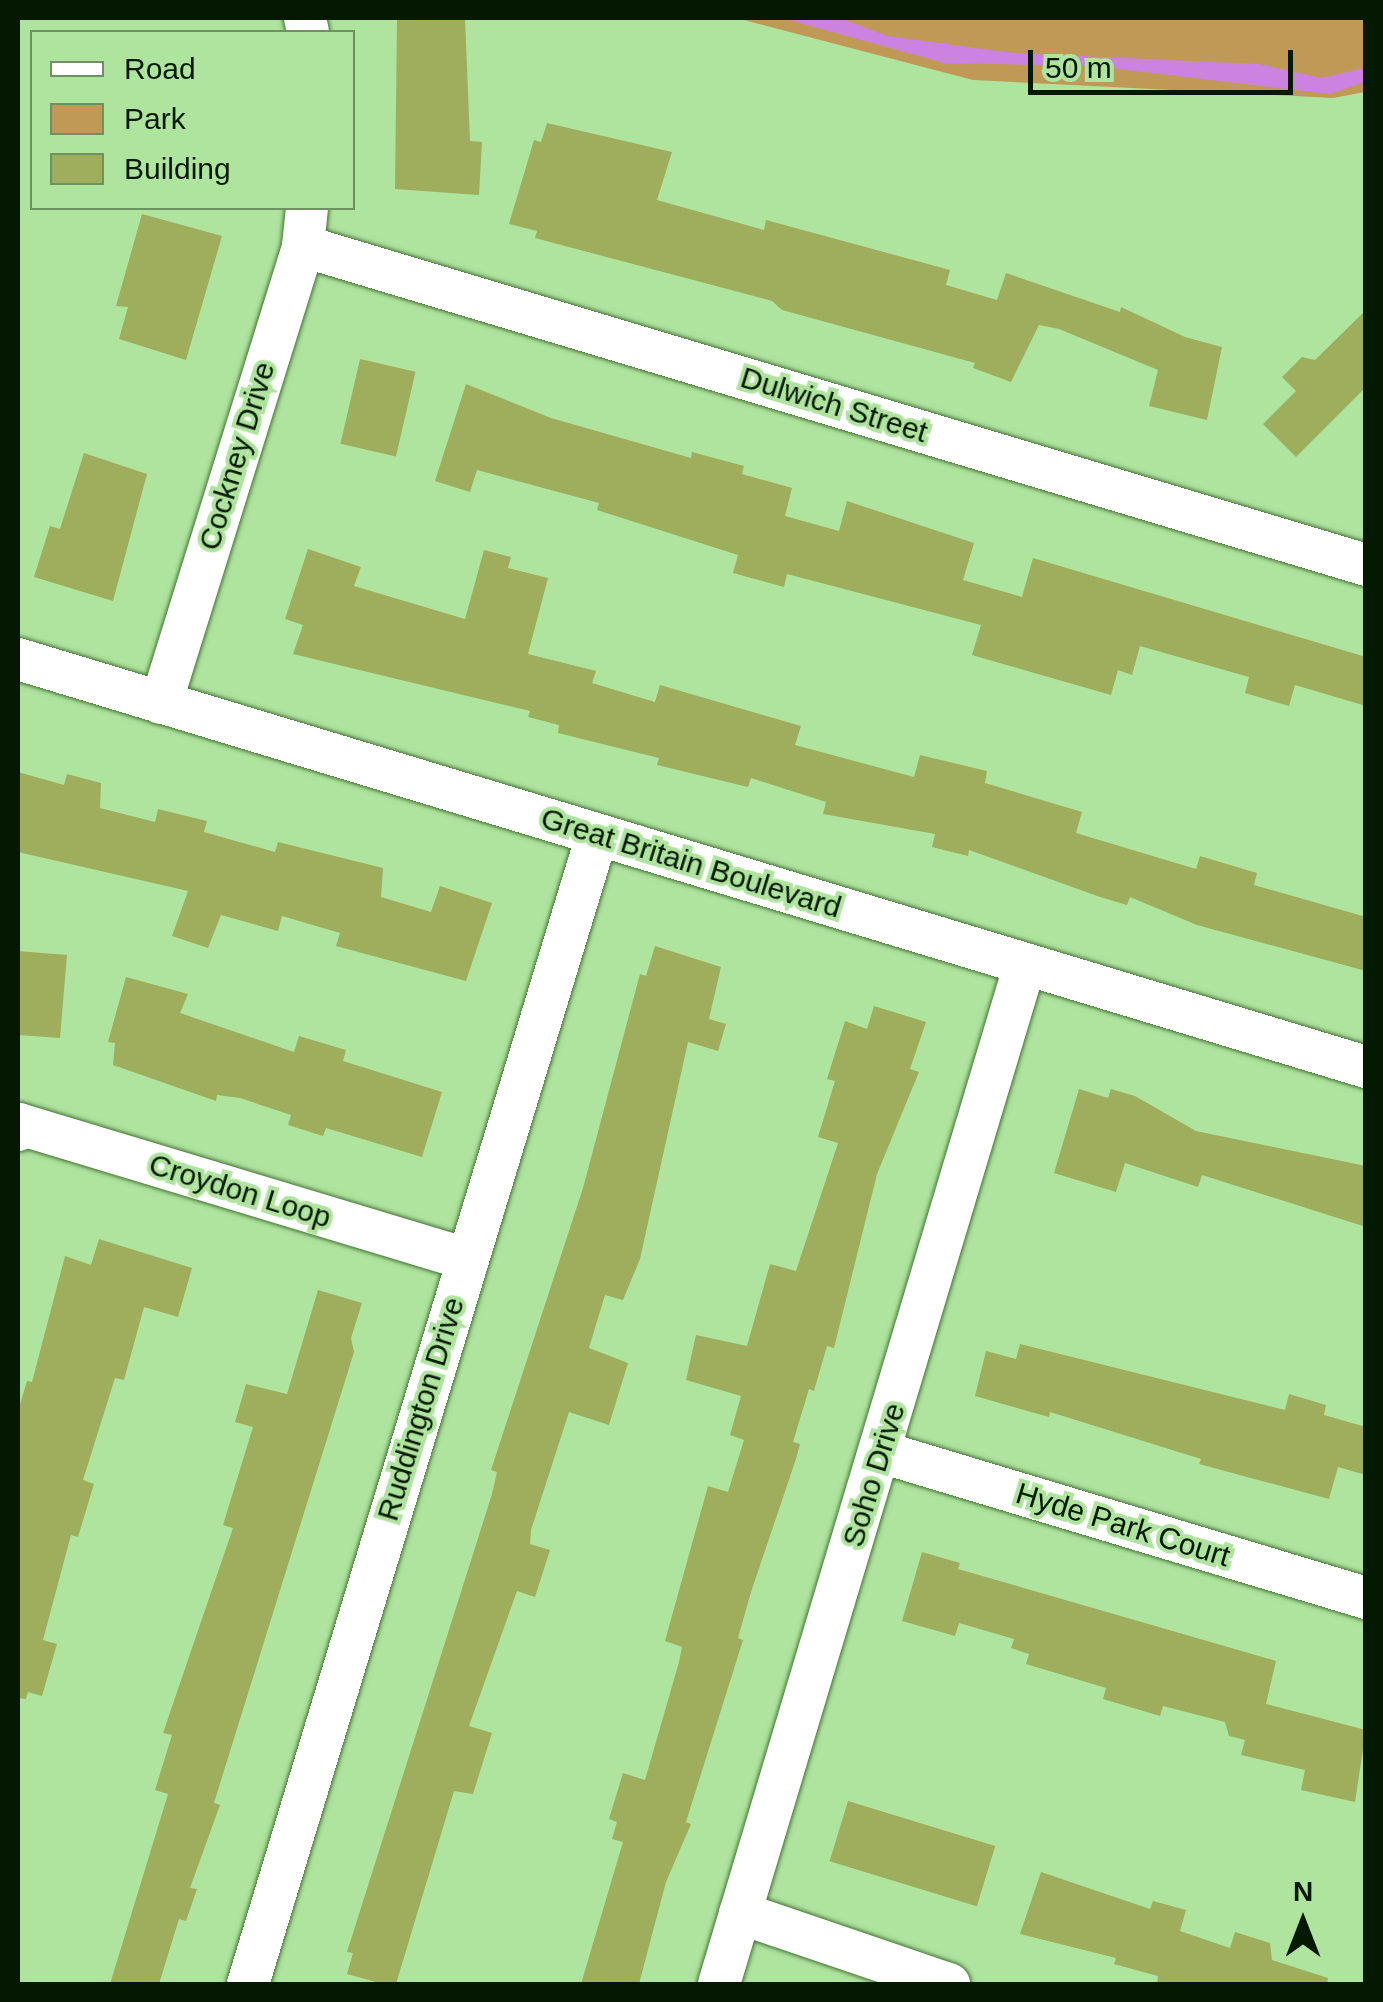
<!DOCTYPE html>
<html>
<head>
<meta charset="utf-8">
<style>
  body { margin:0 }
  #map { position:relative; width:1383px; height:2002px; overflow:hidden; background:#afe49f; font-family:Helvetica,sans-serif }
  div>[style] { position:absolute }
  .green>* { inset:0; background:#c19957 }
  .water>* { inset:0; background:#cc82e1 }
  .building>* { inset:0; background:#9eae5c; transform-origin:0 0 }
  .roads { filter:drop-shadow(0 0 2px #437333) drop-shadow(0 0 2px #437333) }
  .minor>* { height:42px; margin:-21px; padding:0 21px; transform-origin:21px; border-radius:21px; background:#fff }
  span { translate:-50% -50%; white-space:nowrap; text-align:center; line-height:1.15; -webkit-text-stroke:8px #afe49f; paint-order:stroke }
  .street-label { font-size:30px; color:#051801 }
  .frame { position:absolute; inset:0; border:20px solid #051801; pointer-events:none }
  .legend { position:absolute; left:30px; top:30px; width:325px; height:180px; box-sizing:border-box; background:#afe49f; border:2px solid #6b9260; margin:0; padding:12px 18px; list-style:none; font-size:30px; color:#051801 }
  .legend li { display:flex; align-items:center; gap:20px; height:50px }
  .legend b { width:50px; border:2px solid #6b9260 }
  .north { position:absolute; left:1253px; top:1872px; width:100px; height:100px; -webkit-text-stroke:8px #afe49f; paint-order:stroke; rotate:0deg; font-size:28px; font-weight:700; line-height:40px; text-align:center; color:#051801 }
  .north::after { content:''; display:block; margin:auto; width:35px; height:45px; background:#051801; clip-path:polygon(50% 0,100% 100%,50% 72%,0 100%) }
  .scale { position:absolute; left:1028px; top:50px; width:265px; height:45px; box-sizing:border-box; border:5px solid #051801; border-top:0; padding-left:12px; font-size:30px; line-height:35px; white-space:nowrap; color:#051801; -webkit-text-stroke:8px #afe49f; paint-order:stroke }
</style>
</head>
<body>
<div id="map">
  <div class="green">
    <i style="clip-path:polygon(736px 18px,1365px 18px,1365px 92px,1333px 98px,973px 80px)"></i>
  </div>
  <div class="water">
    <i style="clip-path:polygon(782px 18px,840px 18px,887px 36px,1013px 53px,1259px 64px,1321px 78px,1365px 68px,1365px 82px,1329px 94px,1093px 66px,944px 63px)"></i>
  </div>
  <div class="building">
    <i style="clip-path:polygon(397px 18px,465px 18px,470px 141px,482px 142px,479px 195px,395px 189px)"></i>
    <i style="clip-path:polygon(547px 123px,672px 152px,657px 200px,764px 230px,766px 220px,950px 270px,946px 285px,997px 300px,1006px 273px,1120px 312px,1121px 307px,1185px 337px,1222px 347px,1207px 420px,1149px 406px,1158px 370px,1059px 329px,1039px 325px,1011px 382px,973px 368px,975px 363px,782px 310px,772px 301px,535px 238px,537px 231px,509px 224px,534px 140px,541px 142px)"></i>
    <i style="clip-path:polygon(142px 214px,222px 236px,186px 360px,119px 339px,128px 307px,116px 306px)"></i>
    <i style="clip-path:polygon(1366px 310px,1366px 387px,1296px 457px,1263px 424px,1296px 391px,1282px 377px,1302px 357px,1315px 360px)"></i>
    <i style="left:360px;top:359px;width:57px;height:87px;rotate:13deg"></i>
    <i style="clip-path:polygon(466px 384px,551px 418px,691px 458px,692px 452px,744px 466px,742px 474px,792px 488px,785px 516px,839px 531px,847px 501px,974px 543px,963px 580px,1022px 597px,1033px 558px,1366px 657px,1366px 706px,1295px 685px,1289px 706px,1245px 693px,1249px 677px,1140px 646px,1132px 675px,1118px 670px,1111px 695px,972px 655px,981px 625px,787px 574px,784px 587px,733px 573px,738px 555px,597px 510px,599px 503px,477px 470px,470px 492px,435px 481px)"></i>
    <i style="clip-path:polygon(84px 453px,147px 474px,113px 601px,34px 577px,50px 526px,60px 529px)"></i>
    <i style="clip-path:polygon(308px 549px,361px 567px,354px 586px,465px 619px,484px 550px,511px 557px,508px 568px,548px 578px,528px 654px,596px 671px,592px 683px,655px 702px,660px 685px,801px 726px,795px 745px,914px 777px,920px 755px,987px 771px,985px 783px,1082px 812px,1076px 833px,1196px 869px,1200px 856px,1257px 873px,1254px 885px,1366px 917px,1366px 971px,1197px 925px,1130px 897px,1127px 905px,1100px 897px,969px 850px,968px 856px,932px 847px,935px 834px,823px 814px,826px 802px,751px 778px,748px 787px,657px 765px,659px 758px,558px 733px,559px 725px,528px 717px,530px 711px,293px 654px,303px 625px,285px 619px)"></i>
    <i style="clip-path:polygon(18px 772px,64px 785px,67px 774px,101px 783px,100px 808px,155px 822px,158px 809px,207px 821px,204px 832px,275px 852px,278px 842px,383px 868px,381px 897px,431px 912px,440px 886px,492px 903px,466px 981px,336px 946px,340px 933px,282px 916px,278px 931px,221px 915px,208px 948px,172px 936px,188px 891px,18px 852px)"></i>
    <i style="clip-path:polygon(655px 946px,721px 967px,709px 1019px,726px 1024px,718px 1051px,688px 1042px,640px 1259px,623px 1300px,605px 1295px,589px 1348px,628px 1363px,609px 1425px,569px 1412px,531px 1530px,530px 1544px,550px 1550px,535px 1597px,517px 1591px,469px 1726px,492px 1733px,473px 1794px,454px 1791px,396px 1984px,383px 1984px,347px 1974px,353px 1953px,347px 1952px,492px 1494px,497px 1472px,491px 1470px,583px 1188px,640px 974px,646px 976px)"></i>
    <i style="clip-path:polygon(18px 951px,67px 955px,60px 1038px,18px 1035px)"></i>
    <i style="clip-path:polygon(126px 977px,188px 994px,180px 1013px,294px 1052px,299px 1036px,346px 1050px,343px 1061px,442px 1092px,422px 1157px,326px 1128px,323px 1136px,288px 1125px,291px 1115px,240px 1098px,217px 1095px,216px 1101px,113px 1065px,115px 1043px,108px 1042px)"></i>
    <i style="clip-path:polygon(874px 1006px,926px 1022px,910px 1069px,919px 1072px,877px 1174px,834px 1348px,827px 1346px,814px 1391px,809px 1389px,793px 1442px,800px 1444px,796px 1459px,751px 1592px,738px 1638px,743px 1640px,686px 1822px,691px 1824px,666px 1882px,639px 1984px,581px 1984px,623px 1842px,612px 1839px,617px 1822px,609px 1819px,623px 1773px,645px 1780px,679px 1662px,682px 1647px,665px 1641px,708px 1486px,728px 1492px,744px 1440px,730px 1435px,741px 1396px,686px 1380px,696px 1335px,747px 1346px,770px 1264px,796px 1271px,838px 1143px,818px 1137px,835px 1081px,827px 1079px,845px 1021px,867px 1029px)"></i>
    <i style="clip-path:polygon(1079px 1089px,1108px 1098px,1111px 1089px,1135px 1096px,1196px 1131px,1366px 1166px,1366px 1227px,1202px 1175px,1198px 1187px,1125px 1163px,1116px 1192px,1054px 1173px)"></i>
    <i style="clip-path:polygon(99px 1239px,192px 1268px,178px 1317px,144px 1307px,124px 1380px,115px 1378px,83px 1480px,94px 1484px,78px 1537px,71px 1535px,43px 1640px,57px 1644px,42px 1696px,28px 1692px,26px 1699px,18px 1698px,18px 1411px,27px 1381px,32px 1382px,65px 1256px,91px 1265px)"></i>
    <i style="clip-path:polygon(318px 1290px,362px 1303px,351px 1338px,354px 1352px,214px 1803px,220px 1805px,190px 1888px,197px 1889px,186px 1921px,179px 1919px,159px 1984px,110px 1984px,168px 1794px,155px 1790px,172px 1735px,163px 1733px,233px 1528px,223px 1525px,253px 1427px,235px 1422px,246px 1384px,287px 1394px)"></i>
    <i style="clip-path:polygon(1020px 1344px,1285px 1410px,1289px 1394px,1326px 1405px,1324px 1415px,1366px 1427px,1366px 1475px,1338px 1467px,1329px 1499px,1199px 1464px,1201px 1459px,1050px 1412px,1049px 1417px,975px 1396px,986px 1351px,1016px 1359px)"></i>
    <i style="clip-path:polygon(922px 1552px,960px 1563px,958px 1569px,1276px 1661px,1266px 1704px,1366px 1730px,1355px 1802px,1301px 1790px,1305px 1770px,1241px 1755px,1245px 1740px,1229px 1736px,1225px 1722px,1163px 1706px,1160px 1716px,1103px 1699px,1106px 1688px,1026px 1664px,1029px 1654px,1011px 1648px,1014px 1639px,959px 1623px,955px 1636px,902px 1621px)"></i>
    <i style="left:848px;top:1801px;width:154px;height:63px;rotate:17deg"></i>
    <i style="clip-path:polygon(1041px 1872px,1150px 1909px,1153px 1901px,1186px 1910px,1180px 1931px,1230px 1948px,1235px 1932px,1270px 1943px,1272px 1960px,1328px 1978px,1327px 1984px,1157px 1984px,1158px 1976px,1114px 1964px,1116px 1958px,1020px 1934px)"></i>
  </div>
  <div class="roads">
    <div class="minor">
      <i style="left:305px;top:18px;width:14px;rotate:78deg"></i>
      <i style="left:303px;top:246px;width:1110px;rotate:16.7deg"></i>
      <i style="left:18px;top:659px;width:1408px;rotate:16.84deg"></i>
      <i style="left:161px;top:703px;width:479px;rotate:-72.7deg"></i>
      <i style="left:303px;top:246px;width:38px;rotate:-84deg"></i>
      <i style="left:18px;top:1130px;width:6px;rotate:-81deg"></i>
      <i style="left:19px;top:1124px;width:467px;rotate:16.8deg"></i>
      <i style="left:881px;top:1452px;width:506px;rotate:16.75deg"></i>
      <i style="left:740px;top:1913px;width:221px;rotate:18.8deg"></i>
      <i style="left:248px;top:1984px;width:1201px;rotate:-73.1deg"></i>
      <i style="left:719px;top:1984px;width:1065px;rotate:-73.3deg"></i>
    </div>
  </div>
  <div class="street-label">
    <span style="left:834px;top:405px;rotate:17deg">Dulwich Street</span>
    <span style="left:237px;top:456px;rotate:-73deg">Cockney Drive</span>
    <span style="left:691px;top:863px;rotate:17deg">Great Britain Boulevard</span>
    <span style="left:240px;top:1191px;rotate:17deg">Croydon Loop</span>
    <span style="left:421px;top:1409px;rotate:-73deg">Ruddington Drive</span>
    <span style="left:874px;top:1475px;rotate:-73deg">Soho Drive</span>
    <span style="left:1123px;top:1525px;rotate:17deg">Hyde Park Court</span>
  </div>
  <div class="frame"></div>
  <ul class="legend">
  <li><b style="height:12px;background:#fff"></b>Road</li>
  <li><b style="height:28px;background:#c19957"></b>Park</li>
  <li><b style="height:28px;background:#9eae5c"></b>Building</li>
  </ul>
  <div class="north">N</div>
  <div class="scale">50 m</div>
</div>
</body>
</html>
